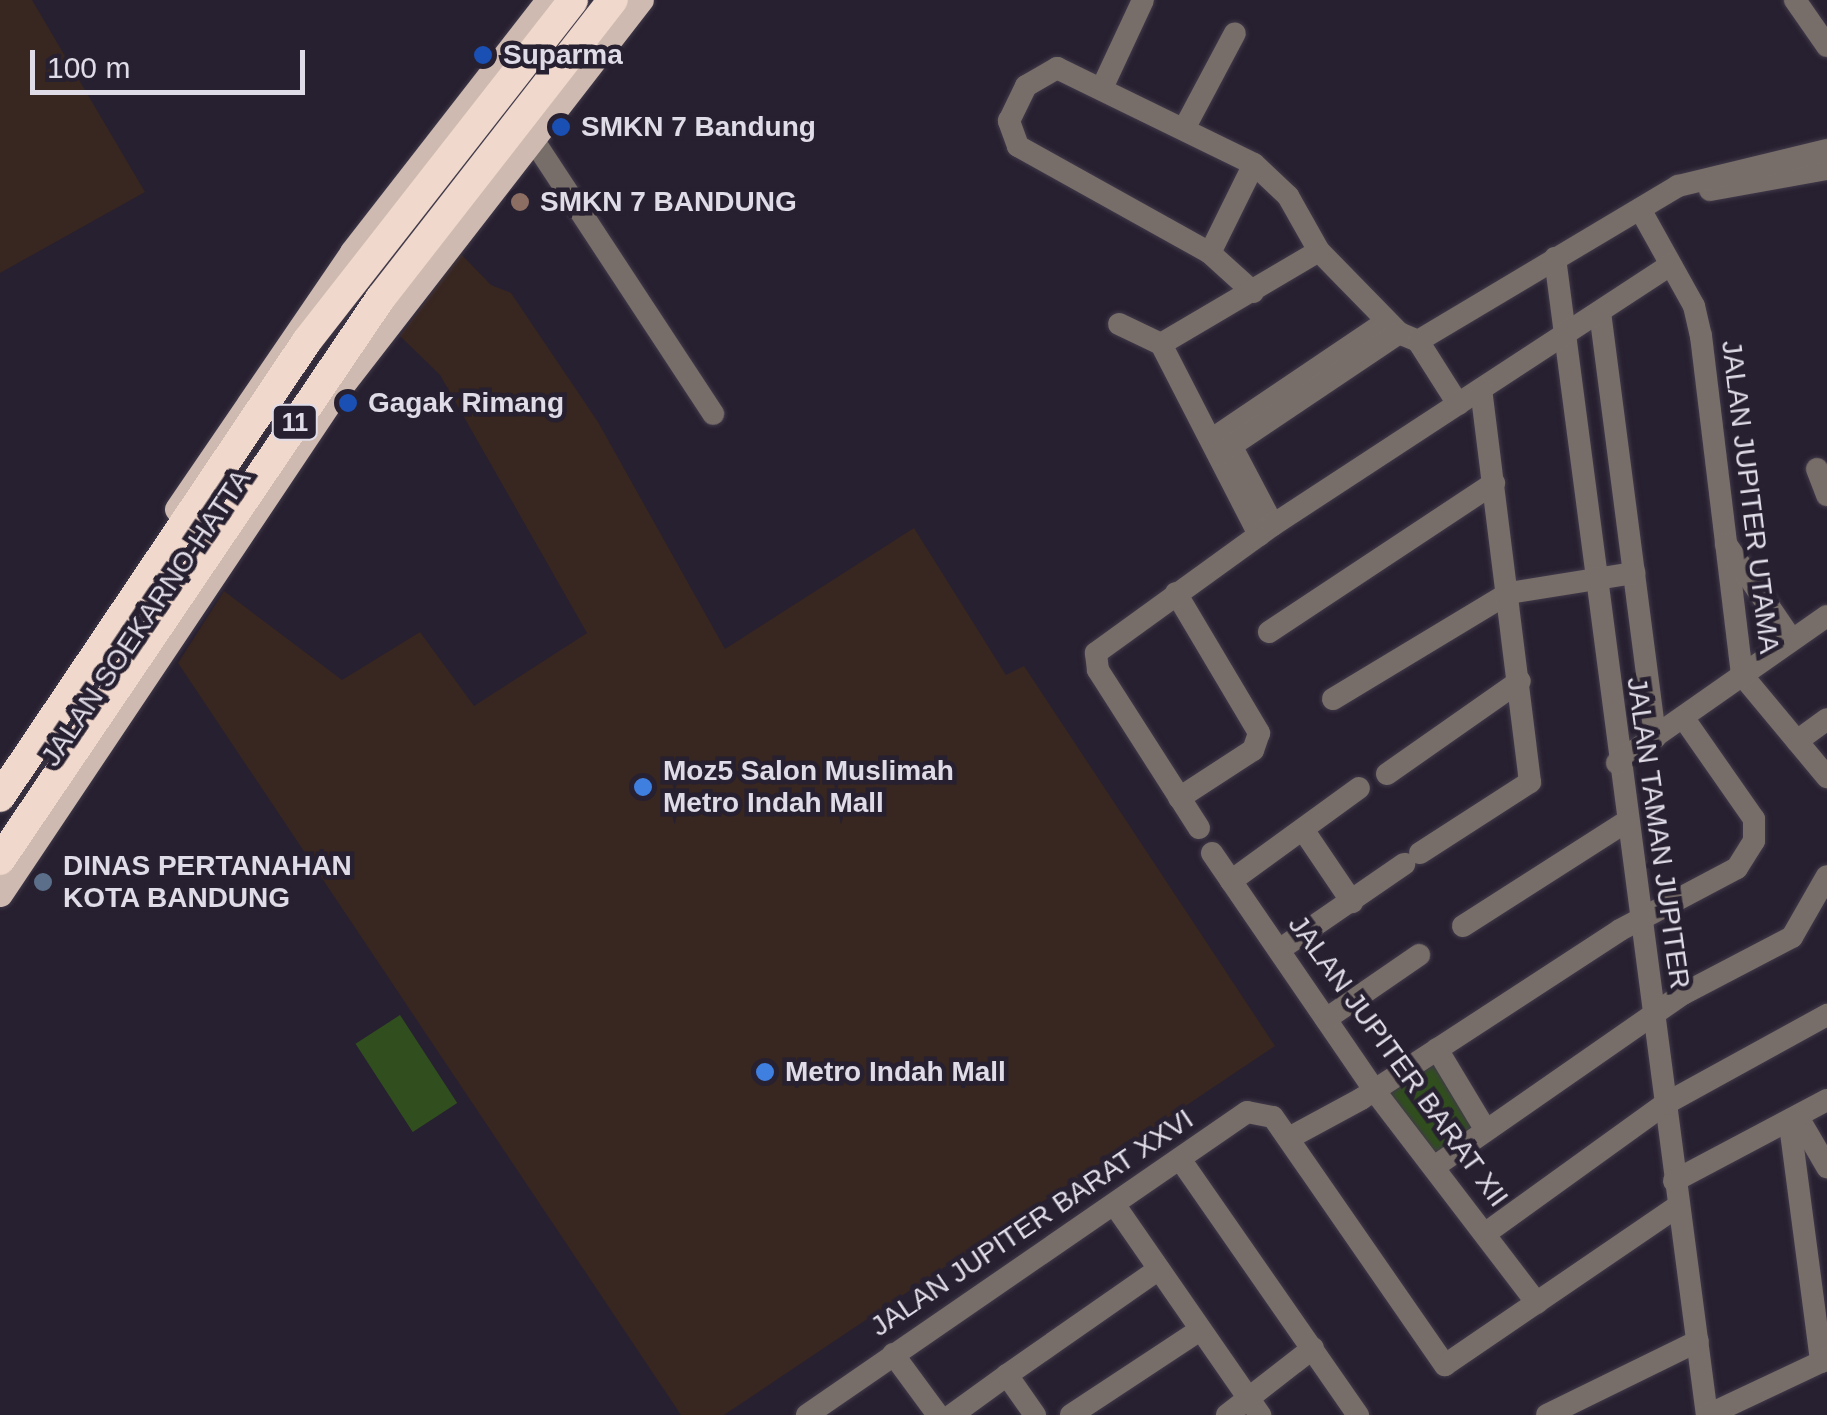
<!DOCTYPE html>
<html>
<head>
<meta charset="utf-8">
<style>
  body { margin:0 }
  #map { position:relative; width:1827px; height:1415px; overflow:hidden; background:#272030; font-family:Helvetica,sans-serif }
  div>[style] { position:absolute }
  .commercial>* { inset:0; background:#382620 }
  .green>* { inset:0; background:#314f1e; transform-origin:0 0 }
  .roads { filter:drop-shadow(0 0 2px #413a4a) drop-shadow(0 0 2px #413a4a) }
  .minor>* { height:22px; margin:-11px; padding:0 11px; transform-origin:11px; border-radius:11px; background:#786e69 }
  .major>* { height:25px; margin:-12.5px; padding:0 12.5px; transform-origin:12.5px; border-radius:12.5px; background:#cebab0 }
  .highway>* { height:30px; margin:-15px; padding:0 15px; transform-origin:15px; border-radius:15px; background:#f1d8cc }
  .dots>* { width:28px; height:28px; translate:-50% -50%; box-sizing:border-box; border:5px solid #272030; border-radius:50% }
  span { translate:-50% -50%; white-space:nowrap; text-align:center; line-height:1.15; -webkit-text-stroke:9px #272030; paint-order:stroke }
  .shield-label span { padding:2px 8px; background:#272030; border:2px solid; border-radius:8px; -webkit-text-stroke-width:0 }
  .shield-label { font-size:25px; color:#e0dce7; font-weight:700 }
  .poi-label { font-size:28px; color:#e0dce7; font-weight:700 }
  .left { translate:0 -50%; text-align:left }
  .street-label { font-size:28px; color:#e0dce7 }
  .scale { position:absolute; left:30px; top:50px; width:275px; height:45px; box-sizing:border-box; border:5px solid #e0dce7; border-top:0; padding-left:12px; font-size:30px; line-height:35px; white-space:nowrap; color:#e0dce7; -webkit-text-stroke:8px #272030; paint-order:stroke }
</style>
</head>
<body>
<div id="map">
  <div class="commercial">
    <i style="clip-path:polygon(0 0,32px 0,145px 192px,0 273px)"></i>
    <i style="clip-path:polygon(460px 253px,491px 285px,511px 293px,598px 422px,725px 649px,914px 528px,1006px 675px,1024px 666px,1275px 1046px,724px 1415px,681px 1415px,178px 663px,224px 591px,342px 680px,420px 632px,474px 706px,587px 633px,440px 375px,400px 336px)"></i>
  </div>
  <div class="green">
    <i style="left:400px;top:1015px;width:105px;height:53px;rotate:57deg"></i>
    <i style="clip-path:polygon(1434px 1060px,1479px 1128px,1437px 1159px,1385px 1094px)"></i>
  </div>
  <div class="roads">
    <div class="minor">
      <i style="left:1795px;top:0;width:56px;rotate:55.2deg"></i>
      <i style="left:1102px;top:88px;width:97px;rotate:-65deg"></i>
      <i style="left:1185px;top:127px;width:106px;rotate:-62deg"></i>
      <i style="left:532px;top:138px;width:330px;rotate:56.7deg"></i>
      <i style="left:1710px;top:190px;width:119px;rotate:-10.2deg"></i>
      <i style="left:1640px;top:209px;width:111px;rotate:60.9deg"></i>
      <i style="left:1694px;top:306px;width:31px;rotate:77deg"></i>
      <i style="left:1701px;top:336px;width:341px;rotate:83.1deg"></i>
      <i style="left:1742px;top:675px;width:133px;rotate:50.2deg"></i>
      <i style="left:1210px;top:253px;width:99px;rotate:-63.7deg"></i>
      <i style="left:1555px;top:258px;width:1167px;rotate:82.52deg"></i>
      <i style="left:1253px;top:292px;width:58px;rotate:-137.8deg"></i>
      <i style="left:1210px;top:253px;width:220px;rotate:-150.9deg"></i>
      <i style="left:1018px;top:146px;width:27px;rotate:-110deg"></i>
      <i style="left:1009px;top:121px;width:39px;rotate:-64deg"></i>
      <i style="left:1026px;top:86px;width:36px;rotate:-30deg"></i>
      <i style="left:1057px;top:68px;width:219px;rotate:26deg"></i>
      <i style="left:1254px;top:164px;width:47px;rotate:43.3deg"></i>
      <i style="left:1288px;top:196px;width:63px;rotate:60.6deg"></i>
      <i style="left:1319px;top:251px;width:115px;rotate:45.7deg"></i>
      <i style="left:1399px;top:333px;width:21px;rotate:23deg"></i>
      <i style="left:1418px;top:341px;width:75px;rotate:57.6deg"></i>
      <i style="left:1600px;top:312px;width:429px;rotate:82.6deg"></i>
      <i style="left:1119px;top:324px;width:47px;rotate:25.5deg"></i>
      <i style="left:1161px;top:344px;width:215px;rotate:62.8deg"></i>
      <i style="left:1418px;top:341px;width:303px;rotate:-30.8deg"></i>
      <i style="left:1678px;top:186px;width:153px;rotate:-13.6deg"></i>
      <i style="left:1161px;top:344px;width:183px;rotate:-30.5deg"></i>
      <i style="left:1212px;top:439px;width:211px;rotate:-34deg"></i>
      <i style="left:1235px;top:453px;width:81px;rotate:62.2deg"></i>
      <i style="left:1219px;top:454px;width:217px;rotate:-33.9deg"></i>
      <i style="left:1817px;top:469px;width:28px;rotate:69deg"></i>
      <i style="left:1726px;top:544px;width:116px;rotate:55.5deg"></i>
      <i style="left:1176px;top:593px;width:163px;rotate:59.3deg"></i>
      <i style="left:1259px;top:733px;width:18px;rotate:109deg"></i>
      <i style="left:1253px;top:750px;width:88px;rotate:147deg"></i>
      <i style="left:1269px;top:632px;width:270px;rotate:-33.5deg"></i>
      <i style="left:1333px;top:699px;width:205px;rotate:-31.1deg"></i>
      <i style="left:1509px;top:593px;width:127px;rotate:-9.1deg"></i>
      <i style="left:1797px;top:741px;width:37px;rotate:-36deg"></i>
      <i style="left:1617px;top:763px;width:256px;rotate:-35deg"></i>
      <i style="left:1387px;top:774px;width:162px;rotate:-35deg"></i>
      <i style="left:1199px;top:828px;width:188px;rotate:-122.6deg"></i>
      <i style="left:1098px;top:670px;width:17px;rotate:-97deg"></i>
      <i style="left:1096px;top:653px;width:218px;rotate:-35.9deg"></i>
      <i style="left:1273px;top:525px;width:475px;rotate:-33.2deg"></i>
      <i style="left:1304px;top:831px;width:86px;rotate:55.9deg"></i>
      <i style="left:1212px;top:853px;width:287px;rotate:55.6deg"></i>
      <i style="left:1374px;top:1090px;width:268px;rotate:52.6deg"></i>
      <i style="left:1420px;top:853px;width:131px;rotate:-32.8deg"></i>
      <i style="left:1530px;top:782px;width:395px;rotate:-97.1deg"></i>
      <i style="left:1231px;top:881px;width:158px;rotate:-36deg"></i>
      <i style="left:1463px;top:926px;width:195px;rotate:-32.6deg"></i>
      <i style="left:1279px;top:950px;width:152px;rotate:-34.5deg"></i>
      <i style="left:1326px;top:1019px;width:113px;rotate:-34.5deg"></i>
      <i style="left:1437px;top:1049px;width:93px;rotate:59deg"></i>
      <i style="left:1799px;top:1119px;width:56px;rotate:59.7deg"></i>
      <i style="left:1790px;top:1125px;width:239px;rotate:82.5deg"></i>
      <i style="left:1289px;top:1138px;width:82px;rotate:-28.4deg"></i>
      <i style="left:1361px;top:1099px;width:309px;rotate:-33.1deg"></i>
      <i style="left:1620px;top:930px;width:132px;rotate:-27.9deg"></i>
      <i style="left:1737px;top:868px;width:32px;rotate:-58deg"></i>
      <i style="left:1754px;top:841px;width:22px;rotate:-90deg"></i>
      <i style="left:1754px;top:819px;width:121px;rotate:-124.9deg"></i>
      <i style="left:1180px;top:1159px;width:312px;rotate:55.2deg"></i>
      <i style="left:1434px;top:1167px;width:303px;rotate:-34.8deg"></i>
      <i style="left:1683px;top:994px;width:123px;rotate:-27.6deg"></i>
      <i style="left:1792px;top:937px;width:70px;rotate:-60.2deg"></i>
      <i style="left:1674px;top:1181px;width:173px;rotate:-27.9deg"></i>
      <i style="left:1114px;top:1204px;width:257px;rotate:55.3deg"></i>
      <i style="left:1486px;top:1233px;width:221px;rotate:-35.8deg"></i>
      <i style="left:1665px;top:1104px;width:185px;rotate:-28.8deg"></i>
      <i style="left:893px;top:1354px;width:76px;rotate:53.6deg"></i>
      <i style="left:807px;top:1415px;width:534px;rotate:-34.55deg"></i>
      <i style="left:1247px;top:1112px;width:26px;rotate:11deg"></i>
      <i style="left:1273px;top:1117px;width:302px;rotate:55.3deg"></i>
      <i style="left:1445px;top:1365px;width:281px;rotate:-34.3deg"></i>
      <i style="left:952px;top:1415px;width:68px;rotate:-36deg"></i>
      <i style="left:1035px;top:1415px;width:49px;rotate:-125deg"></i>
      <i style="left:1007px;top:1375px;width:185px;rotate:-34.9deg"></i>
      <i style="left:1071px;top:1415px;width:154px;rotate:-33.4deg"></i>
      <i style="left:1227px;top:1415px;width:109px;rotate:-37.9deg"></i>
      <i style="left:1547px;top:1415px;width:168px;rotate:-26.1deg"></i>
      <i style="left:1708px;top:1415px;width:132px;rotate:-25.2deg"></i>
    </div>
    <div class="major">
      <i style="left:177px;top:509px;width:311px;rotate:-55.7deg"></i>
      <i style="left:352px;top:252px;width:319px;rotate:-52.1deg"></i>
      <i style="left:0;top:894px;width:602px;rotate:-56.18deg"></i>
      <i style="left:335px;top:394px;width:499px;rotate:-52.2deg"></i>
    </div>
    <div class="highway">
      <i style="left:0;top:797px;width:550px;rotate:-56.05deg"></i>
      <i style="left:307px;top:341px;width:432px;rotate:-52deg"></i>
      <i style="left:0;top:860px;width:678px;rotate:-55.89deg"></i>
      <i style="left:380px;top:299px;width:379px;rotate:-52.1deg"></i>
    </div>
  </div>
  <div class="dots">
    <i style="left:483px;top:55px;background:#1a4fb4"></i>
    <i style="left:561px;top:127px;background:#1a4fb4"></i>
    <i style="left:520px;top:202px;background:#8d6e63"></i>
    <i style="left:348px;top:403px;background:#1a4fb4"></i>
    <i style="left:643px;top:787px;background:#3f7fe0"></i>
    <i style="left:43px;top:882px;background:#5c6f8a"></i>
    <i style="left:765px;top:1072px;background:#3f7fe0"></i>
  </div>
  <div class="shield-label">
    <span style="left:295px;top:422px">11</span>
  </div>
  <div class="poi-label">
    <span class="left" style="left:503px;top:55px">Suparma</span>
    <span class="left" style="left:581px;top:127px">SMKN 7 Bandung</span>
    <span class="left" style="left:540px;top:202px">SMKN 7 BANDUNG</span>
    <span class="left" style="left:368px;top:403px">Gagak Rimang</span>
    <span class="left" style="left:663px;top:787px">Moz5 Salon Muslimah<br>Metro Indah Mall</span>
    <span class="left" style="left:63px;top:882px">DINAS PERTANAHAN<br>KOTA BANDUNG</span>
    <span class="left" style="left:785px;top:1072px">Metro Indah Mall</span>
  </div>
  <div class="street-label">
    <span style="left:1750px;top:497px;rotate:83deg">JALAN JUPITER UTAMA</span>
    <span style="left:146px;top:618px;rotate:-56deg">JALAN SOEKARNO-HATTA</span>
    <span style="left:1658px;top:833px;rotate:82deg">JALAN TAMAN JUPITER</span>
    <span style="left:1398px;top:1061px;rotate:54deg">JALAN JUPITER BARAT XII</span>
    <span style="left:1032px;top:1223px;rotate:-34deg">JALAN JUPITER BARAT XXVI</span>
  </div>
  <div class="scale">100 m</div>
</div>
</body>
</html>
